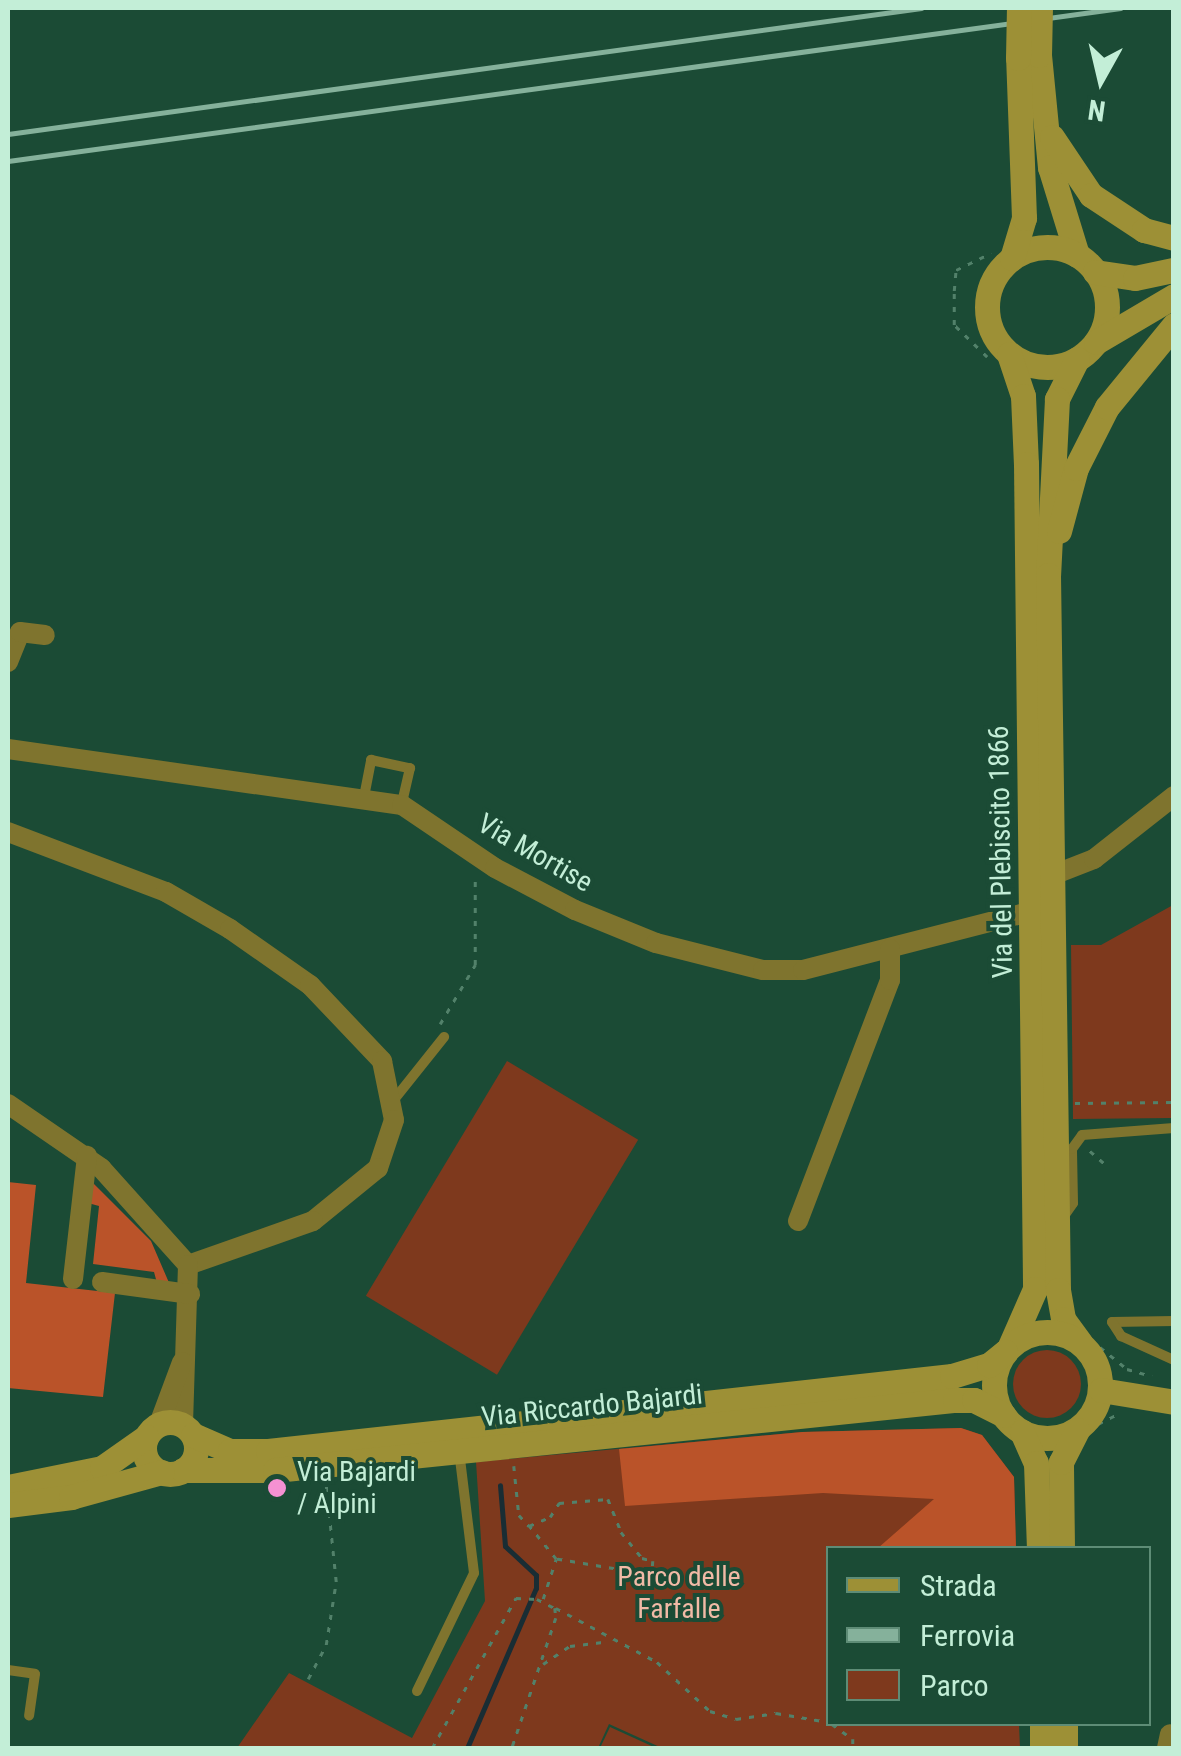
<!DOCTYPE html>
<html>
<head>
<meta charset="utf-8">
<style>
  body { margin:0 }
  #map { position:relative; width:1181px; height:1756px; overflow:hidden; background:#1b4b35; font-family:"Roboto Condensed",sans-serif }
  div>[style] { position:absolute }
  .green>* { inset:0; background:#7e391d; transform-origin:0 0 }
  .round { border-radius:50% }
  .forest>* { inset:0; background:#ba5329 }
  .stream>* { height:5px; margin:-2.5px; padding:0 2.5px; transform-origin:2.5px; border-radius:2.5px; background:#192d34 }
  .path>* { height:2.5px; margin-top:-1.25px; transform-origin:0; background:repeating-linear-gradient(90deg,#52816a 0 5px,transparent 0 13px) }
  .lane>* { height:10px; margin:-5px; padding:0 5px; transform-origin:5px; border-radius:5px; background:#7f742e }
  .street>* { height:20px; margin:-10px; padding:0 10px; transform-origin:10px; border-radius:10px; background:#7f742e }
  .secondary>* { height:25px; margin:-12.5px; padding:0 12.5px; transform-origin:12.5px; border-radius:12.5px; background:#9d9036 }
  .secondary>.ring { margin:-12.5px; padding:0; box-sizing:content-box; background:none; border:25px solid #9d9036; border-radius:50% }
  .rail>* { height:5px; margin:-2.5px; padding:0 2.5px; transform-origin:2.5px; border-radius:2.5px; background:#85b19b }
  .secondary-bridge>* { height:25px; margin:-12.5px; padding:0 12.5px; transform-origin:12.5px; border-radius:12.5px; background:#9d9036 }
  .dots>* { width:28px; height:28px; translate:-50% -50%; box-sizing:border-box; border:5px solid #1b4b35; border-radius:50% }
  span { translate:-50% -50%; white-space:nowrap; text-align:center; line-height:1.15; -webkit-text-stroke:8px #1b4b35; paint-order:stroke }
  .street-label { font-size:28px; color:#c3eed7 }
  .poi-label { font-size:28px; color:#c3eed7 }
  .left { translate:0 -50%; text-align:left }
  .park-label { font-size:28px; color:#f1baa6 }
  .frame { position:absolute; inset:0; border:10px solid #c3eed7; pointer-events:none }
  .legend { position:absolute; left:826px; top:1546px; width:325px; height:180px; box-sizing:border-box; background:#1b4b35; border:2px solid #5e8c76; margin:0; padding:12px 18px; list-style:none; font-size:30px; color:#c3eed7 }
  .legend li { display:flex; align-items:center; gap:20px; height:50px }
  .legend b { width:50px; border:2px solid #5e8c76 }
  .north { position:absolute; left:1051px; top:30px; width:100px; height:100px; -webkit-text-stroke:8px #1b4b35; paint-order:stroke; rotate:188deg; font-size:28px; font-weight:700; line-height:40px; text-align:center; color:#c3eed7 }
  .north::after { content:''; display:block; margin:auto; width:35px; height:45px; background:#c3eed7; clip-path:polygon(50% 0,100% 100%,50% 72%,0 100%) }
</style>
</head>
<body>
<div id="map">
  <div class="green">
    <i style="clip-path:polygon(1173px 905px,1173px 1118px,1073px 1119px,1071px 945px,1101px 945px)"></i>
    <i style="left:507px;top:1061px;width:153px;height:274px;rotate:31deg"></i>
    <i class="round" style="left:1013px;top:1350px;width:68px;height:68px"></i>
    <i style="clip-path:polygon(961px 1428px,982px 1435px,1014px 1477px,1016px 1548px,828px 1548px,828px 1724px,1019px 1724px,1020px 1748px,662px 1748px,609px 1724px,598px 1748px,237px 1748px,289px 1673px,412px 1738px,485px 1601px,476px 1462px,802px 1432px)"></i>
    <i style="clip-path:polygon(610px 1727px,656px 1748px,600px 1748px)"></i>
  </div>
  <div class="forest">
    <i style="clip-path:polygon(91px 1181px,151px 1241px,170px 1285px,157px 1283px,154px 1272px,93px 1264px,99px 1206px,88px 1203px)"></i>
    <i style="clip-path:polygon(8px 1182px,36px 1185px,26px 1283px,115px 1293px,103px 1397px,8px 1388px)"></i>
    <i style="clip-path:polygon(961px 1428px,982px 1435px,1014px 1477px,1016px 1548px,878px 1548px,934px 1499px,823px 1493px,625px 1506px,619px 1449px,802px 1432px)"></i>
  </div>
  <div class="stream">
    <i style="left:467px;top:1748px;width:174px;rotate:-66.7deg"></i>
    <i style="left:536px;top:1588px;width:13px;rotate:-90deg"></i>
    <i style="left:536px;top:1575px;width:42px;rotate:-136.9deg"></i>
    <i style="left:505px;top:1546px;width:61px;rotate:-94.7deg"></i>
  </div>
  <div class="path">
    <i style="left:987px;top:357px;width:46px;rotate:-135.9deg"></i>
    <i style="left:954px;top:325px;width:34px;rotate:-90deg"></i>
    <i style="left:954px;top:291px;width:21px;rotate:-85deg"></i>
    <i style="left:956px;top:270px;width:39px;rotate:-26deg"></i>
    <i style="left:440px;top:1024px;width:69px;rotate:-59.3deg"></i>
    <i style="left:475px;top:965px;width:88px;rotate:-90deg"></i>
    <i style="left:1075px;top:1103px;width:99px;rotate:-0.6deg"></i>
    <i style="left:1090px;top:1151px;width:18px;rotate:41deg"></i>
    <i style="left:1100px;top:1347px;width:35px;rotate:39deg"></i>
    <i style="left:1127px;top:1369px;width:26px;rotate:16deg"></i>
    <i style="left:1098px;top:1424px;width:22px;rotate:-27deg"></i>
    <i style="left:514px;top:1466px;width:49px;rotate:84.2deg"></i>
    <i style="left:519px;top:1515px;width:15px;rotate:48deg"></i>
    <i style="left:529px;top:1526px;width:23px;rotate:-23deg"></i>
    <i style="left:550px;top:1517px;width:17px;rotate:-57deg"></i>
    <i style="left:559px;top:1503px;width:49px;rotate:-4.7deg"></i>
    <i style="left:608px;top:1499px;width:35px;rotate:68deg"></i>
    <i style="left:621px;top:1532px;width:33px;rotate:51deg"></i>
    <i style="left:642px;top:1558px;width:11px;rotate:15deg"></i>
    <i style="left:653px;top:1561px;width:14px;rotate:94deg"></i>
    <i style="left:652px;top:1575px;width:97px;rotate:-170.5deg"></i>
    <i style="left:556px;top:1559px;width:43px;rotate:-129.3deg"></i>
    <i style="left:543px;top:1599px;width:42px;rotate:-72deg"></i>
    <i style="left:556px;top:1608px;width:115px;rotate:28.1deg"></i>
    <i style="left:657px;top:1662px;width:72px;rotate:42.8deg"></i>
    <i style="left:710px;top:1711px;width:27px;rotate:17deg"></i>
    <i style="left:736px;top:1719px;width:40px;rotate:-8.5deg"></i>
    <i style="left:776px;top:1713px;width:53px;rotate:9.8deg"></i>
    <i style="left:543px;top:1664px;width:32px;rotate:-34deg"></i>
    <i style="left:570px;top:1646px;width:39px;rotate:-7deg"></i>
    <i style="left:308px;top:1679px;width:38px;rotate:-62deg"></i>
    <i style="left:326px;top:1645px;width:64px;rotate:-81deg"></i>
    <i style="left:336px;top:1582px;width:97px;rotate:-95.9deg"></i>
    <i style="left:832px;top:1724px;width:26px;rotate:36deg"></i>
    <i style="left:853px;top:1739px;width:9px;rotate:90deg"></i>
    <i style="left:432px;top:1748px;width:172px;rotate:-60.8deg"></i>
    <i style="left:516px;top:1598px;width:21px;rotate:3deg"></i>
    <i style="left:537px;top:1599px;width:20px;rotate:27deg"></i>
    <i style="left:555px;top:1608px;width:10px;rotate:84deg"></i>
    <i style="left:556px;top:1618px;width:137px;rotate:108.7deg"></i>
  </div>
  <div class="lane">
    <i style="left:364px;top:797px;width:38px;rotate:-79deg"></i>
    <i style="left:371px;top:760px;width:40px;rotate:12deg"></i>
    <i style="left:410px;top:768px;width:37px;rotate:103deg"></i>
    <i style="left:393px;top:1101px;width:82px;rotate:-51.4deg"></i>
    <i style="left:1062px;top:1219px;width:19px;rotate:-55deg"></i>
    <i style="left:1073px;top:1203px;width:54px;rotate:-91.1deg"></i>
    <i style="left:1072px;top:1149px;width:17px;rotate:-54deg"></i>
    <i style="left:1082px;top:1135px;width:92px;rotate:-4.4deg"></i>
    <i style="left:1174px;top:1321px;width:62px;rotate:179.1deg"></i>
    <i style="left:1112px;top:1322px;width:17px;rotate:57deg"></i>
    <i style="left:1121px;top:1336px;width:58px;rotate:24.4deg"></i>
    <i style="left:8px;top:1670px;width:27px;rotate:8deg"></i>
    <i style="left:35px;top:1674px;width:42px;rotate:98.1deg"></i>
    <i style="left:417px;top:1691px;width:131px;rotate:-64.2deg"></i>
    <i style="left:474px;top:1573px;width:123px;rotate:-97deg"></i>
  </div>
  <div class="street">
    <i style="left:8px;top:662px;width:32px;rotate:-68deg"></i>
    <i style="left:20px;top:632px;width:25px;rotate:7deg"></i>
    <i style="left:8px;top:749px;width:398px;rotate:8.1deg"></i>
    <i style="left:402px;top:805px;width:112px;rotate:34.1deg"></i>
    <i style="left:495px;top:868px;width:90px;rotate:27.7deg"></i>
    <i style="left:575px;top:910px;width:87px;rotate:22.2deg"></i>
    <i style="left:656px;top:943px;width:110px;rotate:14.2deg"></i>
    <i style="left:763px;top:970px;width:40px"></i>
    <i style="left:803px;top:970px;width:236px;rotate:-14.4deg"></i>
    <i style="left:8px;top:832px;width:169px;rotate:20.8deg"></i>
    <i style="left:166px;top:892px;width:74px;rotate:30deg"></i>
    <i style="left:230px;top:929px;width:98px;rotate:35deg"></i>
    <i style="left:310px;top:985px;width:105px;rotate:46.5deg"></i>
    <i style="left:382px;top:1061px;width:60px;rotate:78.5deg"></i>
    <i style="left:394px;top:1120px;width:51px;rotate:108.4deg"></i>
    <i style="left:378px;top:1168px;width:84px;rotate:140.8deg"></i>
    <i style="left:313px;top:1221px;width:133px;rotate:160.6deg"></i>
    <i style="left:1053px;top:875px;width:44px;rotate:-21.3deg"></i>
    <i style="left:1094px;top:859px;width:102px;rotate:-38.2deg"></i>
    <i style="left:8px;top:1104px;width:113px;rotate:34.5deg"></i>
    <i style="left:101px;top:1168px;width:130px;rotate:48.1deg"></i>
    <i style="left:188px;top:1265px;width:160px;rotate:91.8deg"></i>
    <i style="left:798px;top:1221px;width:258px;rotate:-69.1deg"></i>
    <i style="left:890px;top:980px;width:31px;rotate:-90deg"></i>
    <i style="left:73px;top:1279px;width:124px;rotate:-83.5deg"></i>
    <i style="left:102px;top:1282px;width:89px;rotate:7.8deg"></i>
    <i style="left:159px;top:1424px;width:66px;rotate:-69.6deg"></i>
    <i style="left:1167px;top:1748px;width:14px;rotate:-78deg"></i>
  </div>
  <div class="secondary">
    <i style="left:1039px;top:55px;width:113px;rotate:84.4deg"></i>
    <i style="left:1050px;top:167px;width:92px;rotate:72.9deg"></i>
    <i style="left:1052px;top:137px;width:70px;rotate:56.1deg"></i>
    <i style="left:1091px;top:195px;width:64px;rotate:33.4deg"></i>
    <i style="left:1144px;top:230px;width:31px;rotate:15deg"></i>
    <i class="ring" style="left:987px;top:247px;width:95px;height:95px"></i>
    <i style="left:1012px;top:258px;width:42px;rotate:-73.3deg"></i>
    <i style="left:1024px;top:218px;width:160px;rotate:-92.1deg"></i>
    <i style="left:1095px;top:272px;width:40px;rotate:8.5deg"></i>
    <i style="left:1135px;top:278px;width:40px;rotate:-12deg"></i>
    <i style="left:1096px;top:342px;width:91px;rotate:-30.5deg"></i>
    <i style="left:1009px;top:354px;width:44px;rotate:71.6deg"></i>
    <i style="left:1023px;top:396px;width:68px;rotate:87.5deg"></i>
    <i style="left:1026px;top:464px;width:825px;rotate:89.37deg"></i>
    <i style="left:1035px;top:1289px;width:62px;rotate:113.7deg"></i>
    <i style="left:1077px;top:359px;width:45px;rotate:116.6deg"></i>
    <i style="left:1057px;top:399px;width:176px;rotate:92.9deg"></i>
    <i style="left:1048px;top:575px;width:715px;rotate:89.2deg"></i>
    <i style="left:1058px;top:1290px;width:29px;rotate:80deg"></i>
    <i style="left:1063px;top:1319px;width:29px;rotate:54deg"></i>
    <i style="left:1059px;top:531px;width:65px;rotate:-74.9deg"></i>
    <i style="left:1076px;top:468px;width:68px;rotate:-63.1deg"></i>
    <i style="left:1107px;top:407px;width:106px;rotate:-50.7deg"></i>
    <i class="ring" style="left:994px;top:1332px;width:81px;height:81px"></i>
    <i style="left:1101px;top:1390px;width:74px;rotate:9.3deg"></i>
    <i class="ring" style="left:144px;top:1422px;width:27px;height:27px"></i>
    <i style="left:1022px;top:1432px;width:34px;rotate:66deg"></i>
    <i style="left:1036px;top:1463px;width:85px;rotate:88deg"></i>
    <i style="left:193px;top:1435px;width:40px;rotate:23.4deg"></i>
    <i style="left:230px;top:1451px;width:38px"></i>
    <i style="left:268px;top:1451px;width:688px;rotate:-6.26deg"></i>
    <i style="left:952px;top:1376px;width:39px;rotate:-17deg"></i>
    <i style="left:989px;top:1365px;width:21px;rotate:-39deg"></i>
    <i style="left:183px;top:1470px;width:92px"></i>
    <i style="left:275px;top:1470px;width:684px;rotate:-5.88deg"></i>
    <i style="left:955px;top:1400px;width:19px"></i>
    <i style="left:974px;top:1400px;width:33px;rotate:27deg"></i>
    <i style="left:8px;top:1487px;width:96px;rotate:-11.4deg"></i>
    <i style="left:102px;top:1468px;width:54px;rotate:-35.2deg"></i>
    <i style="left:8px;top:1505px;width:64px;rotate:-7.2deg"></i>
    <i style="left:71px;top:1497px;width:94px;rotate:-15.4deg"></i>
    <i style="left:1062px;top:1548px;width:86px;rotate:-90.7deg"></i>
    <i style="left:1061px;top:1462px;width:36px;rotate:-63deg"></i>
    <i style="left:1042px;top:1724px;width:24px;rotate:90deg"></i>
    <i style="left:1065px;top:1724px;width:24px;rotate:90deg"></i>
  </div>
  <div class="rail">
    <i style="left:8px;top:134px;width:922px;rotate:-7.86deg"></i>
    <i style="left:8px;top:161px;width:1123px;rotate:-7.83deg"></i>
  </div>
  <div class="secondary-bridge">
    <i style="left:1039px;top:55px;width:47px;rotate:-88.8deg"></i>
    <i style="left:1018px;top:58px;width:50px;rotate:-88.9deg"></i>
  </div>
  <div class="dots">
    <i style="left:277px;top:1488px;background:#f591d2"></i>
  </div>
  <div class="street-label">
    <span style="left:1001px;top:852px;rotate:-91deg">Via del Plebiscito 1866</span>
    <span style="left:535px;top:853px;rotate:30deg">Via Mortise</span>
    <span style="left:592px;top:1406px;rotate:-6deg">Via Riccardo Bajardi</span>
  </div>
  <div class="poi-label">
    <span class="left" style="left:297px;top:1488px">Via Bajardi<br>/ Alpini</span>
  </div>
  <div class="park-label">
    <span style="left:679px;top:1593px">Parco delle<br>Farfalle</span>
  </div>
  <div class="frame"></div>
  <ul class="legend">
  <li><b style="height:12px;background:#9d9036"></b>Strada</li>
  <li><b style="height:12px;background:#85b19b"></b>Ferrovia</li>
  <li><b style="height:28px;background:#7e391d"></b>Parco</li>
  </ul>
  <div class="north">N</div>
</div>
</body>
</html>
